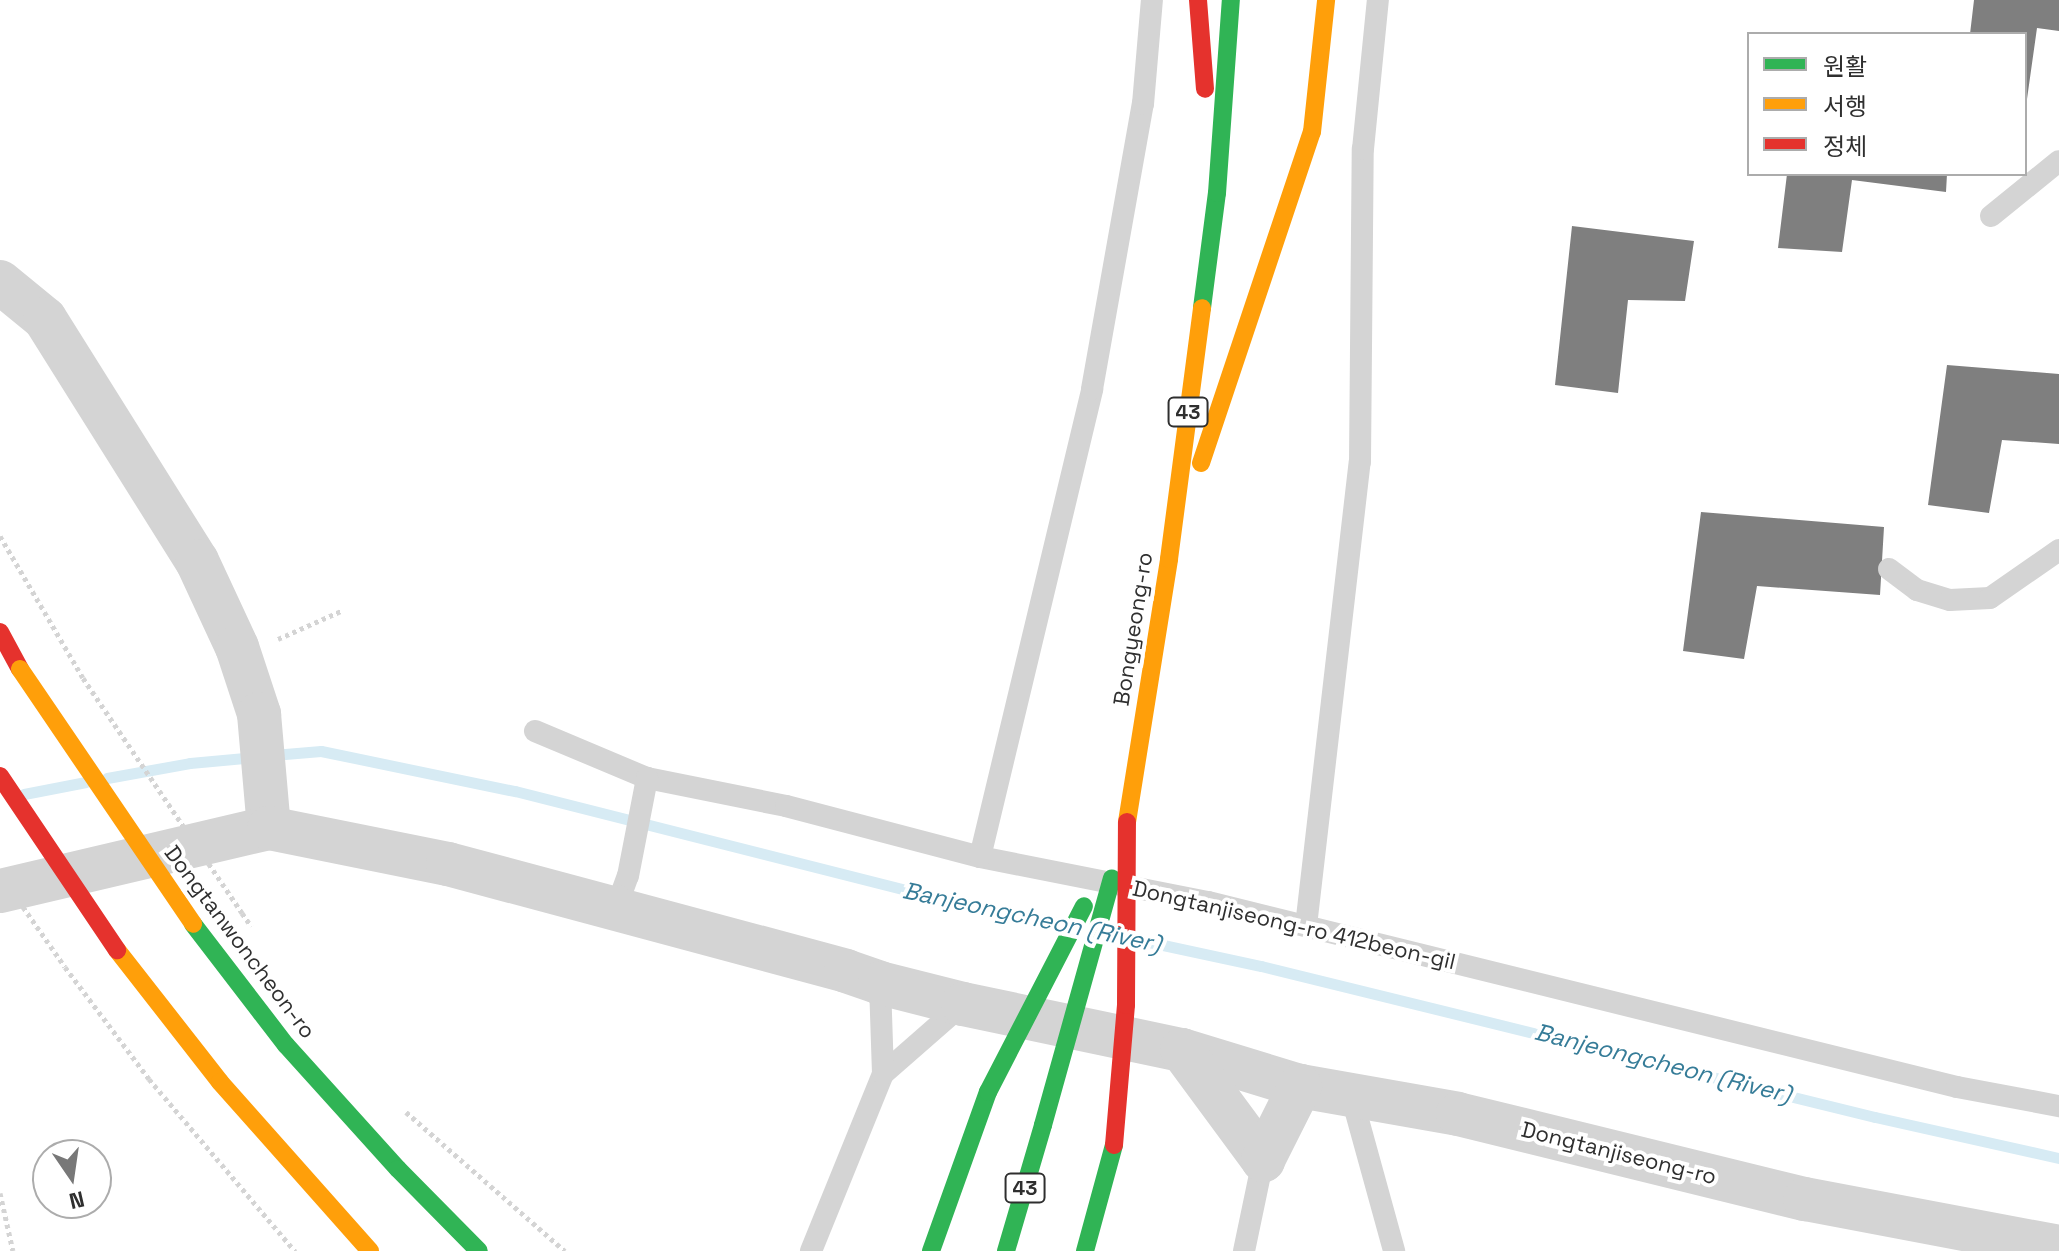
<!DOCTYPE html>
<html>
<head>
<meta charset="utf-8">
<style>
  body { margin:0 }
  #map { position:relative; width:2059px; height:1251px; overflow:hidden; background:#fff; font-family:"Space Grotesk","Noto Sans KR",sans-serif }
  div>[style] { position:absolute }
  .stream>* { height:11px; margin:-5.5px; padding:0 5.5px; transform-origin:5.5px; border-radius:5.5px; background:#d7ebf4 }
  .building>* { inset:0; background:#7f7f7f }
  .path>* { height:5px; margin-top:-2.5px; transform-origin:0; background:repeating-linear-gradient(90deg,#d4d4d4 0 4px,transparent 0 8px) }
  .lane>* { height:22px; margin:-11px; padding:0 11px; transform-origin:11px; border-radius:11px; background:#d4d4d4 }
  .street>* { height:44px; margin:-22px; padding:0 22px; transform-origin:22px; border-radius:22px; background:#d4d4d4 }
  .fast>* { height:18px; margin:-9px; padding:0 9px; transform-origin:9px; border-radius:9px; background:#30b455 }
  .slow>* { height:18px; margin:-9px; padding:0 9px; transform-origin:9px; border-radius:9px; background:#ff9f0a }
  .jam>* { height:18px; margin:-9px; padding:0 9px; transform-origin:9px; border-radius:9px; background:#e5322d }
  .path-bridge>* { height:5px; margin-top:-2.5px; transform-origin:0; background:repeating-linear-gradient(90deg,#d4d4d4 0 4px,transparent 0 8px) }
  .fast-bridge>* { height:18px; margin:-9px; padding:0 9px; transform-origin:9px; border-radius:9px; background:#30b455 }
  .slow-bridge>* { height:18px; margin:-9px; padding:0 9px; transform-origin:9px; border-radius:9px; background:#ff9f0a }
  .jam-bridge>* { height:18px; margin:-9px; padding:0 9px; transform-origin:9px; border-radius:9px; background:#e5322d }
  span { translate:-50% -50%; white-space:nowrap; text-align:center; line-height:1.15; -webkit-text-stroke:8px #fff; paint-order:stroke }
  .shield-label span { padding:2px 6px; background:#fff; border:2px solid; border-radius:6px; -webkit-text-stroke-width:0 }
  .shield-label { font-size:20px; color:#2f2f2f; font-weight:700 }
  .street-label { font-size:22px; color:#2f2f2f }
  .water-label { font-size:24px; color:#367c98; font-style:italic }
  .legend { position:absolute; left:1747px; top:32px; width:280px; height:144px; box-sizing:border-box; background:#fff; border:2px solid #acacac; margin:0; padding:10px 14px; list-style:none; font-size:24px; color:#2f2f2f }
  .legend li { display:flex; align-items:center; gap:16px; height:40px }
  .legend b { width:40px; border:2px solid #acacac }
  .north { position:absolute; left:32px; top:1139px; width:80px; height:80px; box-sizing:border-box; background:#fff; border:2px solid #acacac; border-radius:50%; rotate:167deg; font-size:22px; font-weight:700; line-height:32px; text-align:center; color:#2f2f2f }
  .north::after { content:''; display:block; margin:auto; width:28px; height:36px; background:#787878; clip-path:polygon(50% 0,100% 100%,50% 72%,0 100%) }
</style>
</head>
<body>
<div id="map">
  <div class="stream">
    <i style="left:273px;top:755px;width:48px;rotate:-4.8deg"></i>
    <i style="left:321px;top:751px;width:198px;rotate:11.7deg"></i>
    <i style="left:515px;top:791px;width:433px;rotate:14.2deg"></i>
    <i style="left:935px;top:897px;width:132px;rotate:11.8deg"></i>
    <i style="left:107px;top:778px;width:84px;rotate:-10.2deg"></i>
    <i style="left:190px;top:763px;width:66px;rotate:-5.2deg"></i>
    <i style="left:24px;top:794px;width:63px;rotate:-11deg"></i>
    <i style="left:1135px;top:939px;width:129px;rotate:12.1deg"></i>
    <i style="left:1261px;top:966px;width:632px;rotate:13.82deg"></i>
    <i style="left:1875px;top:1117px;width:189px;rotate:12.6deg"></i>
  </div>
  <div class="building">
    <i style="clip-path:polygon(1974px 0,2059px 0,2059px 31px,2037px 28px,2027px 99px,2025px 34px,1970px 34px)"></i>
    <i style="clip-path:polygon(1787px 174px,1947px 174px,1946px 192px,1852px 180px,1842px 252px,1778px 248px)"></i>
    <i style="clip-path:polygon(1572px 226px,1694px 241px,1685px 301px,1628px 300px,1618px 393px,1555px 385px)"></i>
    <i style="clip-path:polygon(1947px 365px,2059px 374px,2059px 444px,2002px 440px,1989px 513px,1928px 505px)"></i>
    <i style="clip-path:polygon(1701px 512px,1884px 527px,1880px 595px,1757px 586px,1744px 659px,1683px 651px)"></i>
  </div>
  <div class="path">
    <i style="left:0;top:536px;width:164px;rotate:59.7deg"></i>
    <i style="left:278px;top:639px;width:69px;rotate:-24deg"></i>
    <i style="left:242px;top:913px;width:16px;rotate:55deg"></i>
    <i style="left:65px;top:967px;width:140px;rotate:53.1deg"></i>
    <i style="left:149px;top:1079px;width:226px;rotate:49.7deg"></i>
    <i style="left:406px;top:1112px;width:211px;rotate:41.2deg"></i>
    <i style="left:0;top:1193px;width:59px;rotate:77.4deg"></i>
  </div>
  <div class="lane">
    <i style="left:1991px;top:216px;width:87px;rotate:-39deg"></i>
    <i style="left:1889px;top:569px;width:35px;rotate:37deg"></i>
    <i style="left:1917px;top:590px;width:34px;rotate:17deg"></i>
    <i style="left:1950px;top:600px;width:40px;rotate:-2.9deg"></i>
    <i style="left:1990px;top:598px;width:84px;rotate:-34.8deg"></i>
    <i style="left:535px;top:731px;width:121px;rotate:22.8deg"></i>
    <i style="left:647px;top:778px;width:142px;rotate:11.4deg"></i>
    <i style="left:786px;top:806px;width:201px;rotate:14.7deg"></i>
    <i style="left:980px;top:857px;width:232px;rotate:11.2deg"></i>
    <i style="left:1208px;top:902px;width:772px;rotate:13.87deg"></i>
    <i style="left:1957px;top:1087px;width:104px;rotate:10.6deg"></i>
    <i style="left:980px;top:857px;width:481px;rotate:-76.5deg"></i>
    <i style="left:1092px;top:389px;width:290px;rotate:-79.9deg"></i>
    <i style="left:1143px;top:104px;width:104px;rotate:-85.1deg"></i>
    <i style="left:615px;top:911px;width:37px;rotate:-70deg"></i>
    <i style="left:628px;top:876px;width:100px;rotate:-79deg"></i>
    <i style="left:1306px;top:926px;width:467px;rotate:-83.4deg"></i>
    <i style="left:1360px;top:462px;width:313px;rotate:-89.5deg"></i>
    <i style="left:1363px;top:149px;width:150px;rotate:-84.3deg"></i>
    <i style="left:883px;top:1074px;width:106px;rotate:-41.2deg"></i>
    <i style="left:1352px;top:1098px;width:159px;rotate:74.6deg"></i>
    <i style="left:811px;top:1251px;width:191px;rotate:-67.9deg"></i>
    <i style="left:883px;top:1074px;width:91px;rotate:-91.9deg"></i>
    <i style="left:1244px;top:1251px;width:93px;rotate:-78.2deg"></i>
  </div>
  <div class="street">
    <i style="left:0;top:282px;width:58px;rotate:39.4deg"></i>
    <i style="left:45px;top:319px;width:286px;rotate:57.9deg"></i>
    <i style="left:197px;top:561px;width:95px;rotate:65.1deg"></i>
    <i style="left:237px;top:647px;width:71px;rotate:71.8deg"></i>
    <i style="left:259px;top:714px;width:114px;rotate:85deg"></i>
    <i style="left:0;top:891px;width:276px;rotate:-13.2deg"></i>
    <i style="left:269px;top:828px;width:183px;rotate:11.4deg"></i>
    <i style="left:448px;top:864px;width:412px;rotate:15deg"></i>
    <i style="left:846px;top:971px;width:36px;rotate:19deg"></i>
    <i style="left:880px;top:983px;width:86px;rotate:14.2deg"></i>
    <i style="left:963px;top:1004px;width:224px;rotate:11.9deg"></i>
    <i style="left:1182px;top:1050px;width:123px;rotate:17deg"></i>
    <i style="left:1300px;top:1086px;width:160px;rotate:10deg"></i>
    <i style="left:1458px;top:1114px;width:357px;rotate:13.8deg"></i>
    <i style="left:1805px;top:1199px;width:258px;rotate:10.7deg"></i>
    <i style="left:1182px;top:1050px;width:137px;rotate:53.6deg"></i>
    <i style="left:1263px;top:1160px;width:83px;rotate:-63.4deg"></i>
  </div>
  <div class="fast">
    <i style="left:1202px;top:308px;width:116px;rotate:-82.6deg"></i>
    <i style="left:1217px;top:193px;width:194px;rotate:-85.9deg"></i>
    <i style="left:193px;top:924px;width:153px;rotate:52.5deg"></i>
    <i style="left:286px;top:1045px;width:167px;rotate:47.9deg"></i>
    <i style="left:398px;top:1169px;width:115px;rotate:45.4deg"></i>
    <i style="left:931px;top:1251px;width:169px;rotate:-70.3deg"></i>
    <i style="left:1006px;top:1251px;width:131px;rotate:-73.6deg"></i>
    <i style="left:1085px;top:1251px;width:110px;rotate:-74.7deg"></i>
  </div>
  <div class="slow">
    <i style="left:1201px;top:463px;width:349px;rotate:-71.5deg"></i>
    <i style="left:1312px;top:132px;width:133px;rotate:-83.9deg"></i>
    <i style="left:1127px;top:822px;width:266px;rotate:-80.9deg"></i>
    <i style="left:1169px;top:559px;width:253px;rotate:-82.5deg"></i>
    <i style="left:117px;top:950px;width:167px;rotate:52deg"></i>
    <i style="left:220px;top:1082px;width:226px;rotate:48.4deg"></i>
  </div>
  <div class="jam">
    <i style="left:1198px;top:0;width:89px;rotate:85.5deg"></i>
    <i style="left:0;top:632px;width:42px;rotate:61.6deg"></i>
  </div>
  <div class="path-bridge">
    <i style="left:83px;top:678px;width:284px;rotate:55.9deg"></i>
    <i style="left:0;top:874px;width:113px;rotate:55deg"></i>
  </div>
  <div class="fast-bridge">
    <i style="left:988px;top:1092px;width:209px;rotate:-62.7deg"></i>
    <i style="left:1043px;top:1125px;width:256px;rotate:-74.4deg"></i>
  </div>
  <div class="slow-bridge">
    <i style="left:20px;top:669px;width:308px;rotate:55.8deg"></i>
  </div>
  <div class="jam-bridge">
    <i style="left:0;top:776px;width:210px;rotate:56.1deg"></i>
    <i style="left:1114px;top:1145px;width:141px;rotate:-85.1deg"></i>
    <i style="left:1126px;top:1005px;width:183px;rotate:-89.7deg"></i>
  </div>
  <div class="shield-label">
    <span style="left:1188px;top:412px">43</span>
    <span style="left:1025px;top:1188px">43</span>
  </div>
  <div class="street-label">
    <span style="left:1133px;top:629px;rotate:-81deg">Bongyeong-ro</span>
    <span style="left:1294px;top:925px;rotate:13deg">Dongtanjiseong-ro 412beon-gil</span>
    <span style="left:240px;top:942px;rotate:53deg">Dongtanwoncheon-ro</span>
    <span style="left:1619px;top:1153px;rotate:14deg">Dongtanjiseong-ro</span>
  </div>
  <div class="water-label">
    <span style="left:1032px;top:917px;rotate:12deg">Banjeongcheon (River)</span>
    <span style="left:1663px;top:1063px;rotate:14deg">Banjeongcheon (River)</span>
  </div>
  <ul class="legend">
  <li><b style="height:10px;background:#30b455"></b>원활</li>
  <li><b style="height:10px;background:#ff9f0a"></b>서행</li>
  <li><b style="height:10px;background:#e5322d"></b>정체</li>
  </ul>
  <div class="north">N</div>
</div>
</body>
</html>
